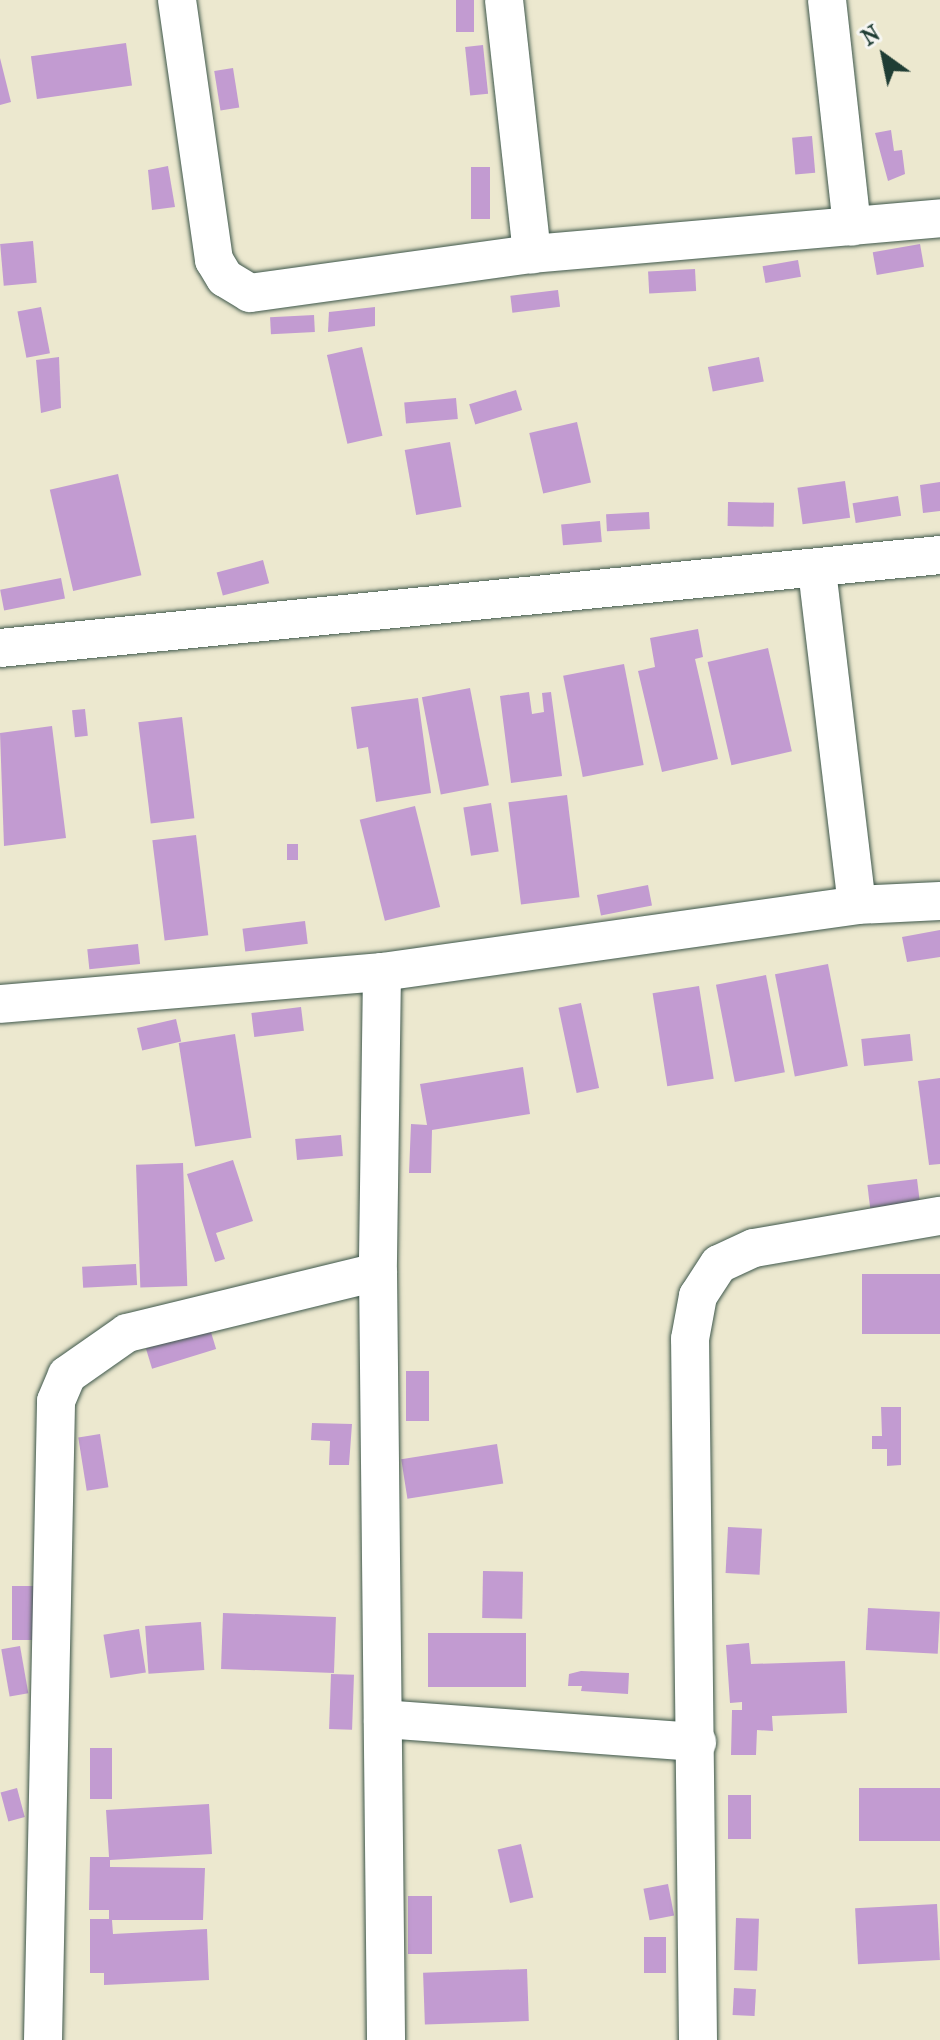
<!DOCTYPE html>
<html>
<head>
<meta charset="utf-8">
<style>
  body { margin:0 }
  #map { position:relative; width:940px; height:2040px; overflow:hidden; background:#ece8cf; font-family:"IM FELL French Canon",serif }
  div>[style] { position:absolute }
  .building>* { inset:0; background:#c29bd1; transform-origin:0 0 }
  .roads { filter:drop-shadow(0 0 2px #3e574b) drop-shadow(0 0 2px #3e574b) }
  .minor>* { height:38px; margin:-19px; padding:0 19px; transform-origin:19px; border-radius:19px; background:#fff }
  span { translate:-50% -50%; white-space:nowrap; text-align:center; line-height:1.15; -webkit-text-stroke:8px #f6f6f2; paint-order:stroke }
  .north { position:absolute; left:844px; top:16px; width:80px; height:80px; -webkit-text-stroke:6px #f6f6f2; paint-order:stroke; rotate:327deg; font-size:22px; font-weight:700; line-height:32px; text-align:center; color:#1f3d34 }
  .north::after { content:''; display:block; margin:auto; width:28px; height:36px; background:#1f3d34; clip-path:polygon(50% 0,100% 100%,50% 72%,0 100%) }
</style>
</head>
<body>
<div id="map">
  <div class="building">
    <i style="left:456px;top:0;width:18px;height:32px"></i>
    <i style="left:126px;top:43px;width:43px;height:96px;rotate:82deg"></i>
    <i style="left:483px;top:45px;width:49px;height:18px;rotate:84deg"></i>
    <i style="clip-path:polygon(0 58px,11px 102px,0 105px)"></i>
    <i style="left:233px;top:68px;width:40px;height:19px;rotate:81deg"></i>
    <i style="clip-path:polygon(891px 130px,894px 151px,902px 150px,905px 174px,888px 181px,875px 133px)"></i>
    <i style="left:812px;top:136px;width:37px;height:20px;rotate:85deg"></i>
    <i style="clip-path:polygon(168px 166px,175px 207px,152px 210px,148px 170px)"></i>
    <i style="left:490px;top:167px;width:52px;height:19px;rotate:90deg"></i>
    <i style="left:33px;top:241px;width:42px;height:33px;rotate:85deg"></i>
    <i style="left:920px;top:244px;width:23px;height:48px;rotate:80deg"></i>
    <i style="left:798px;top:260px;width:17px;height:36px;rotate:80deg"></i>
    <i style="left:695px;top:269px;width:22px;height:47px;rotate:87deg"></i>
    <i style="left:558px;top:290px;width:17px;height:48px;rotate:83deg"></i>
    <i style="left:41px;top:307px;width:47px;height:24px;rotate:79deg"></i>
    <i style="clip-path:polygon(375px 307px,375px 326px,328px 332px,329px 312px)"></i>
    <i style="left:314px;top:315px;width:17px;height:44px;rotate:87deg"></i>
    <i style="left:362px;top:347px;width:91px;height:36px;rotate:77deg"></i>
    <i style="clip-path:polygon(59px 357px,61px 408px,41px 413px,36px 360px)"></i>
    <i style="left:759px;top:357px;width:25px;height:52px;rotate:79deg"></i>
    <i style="left:516px;top:390px;width:21px;height:49px;rotate:73deg"></i>
    <i style="left:456px;top:398px;width:21px;height:52px;rotate:85deg"></i>
    <i style="left:577px;top:422px;width:62px;height:49px;rotate:77deg"></i>
    <i style="left:450px;top:442px;width:66px;height:46px;rotate:80deg"></i>
    <i style="left:118px;top:474px;width:104px;height:70px;rotate:77deg"></i>
    <i style="left:845px;top:481px;width:37px;height:48px;rotate:82deg"></i>
    <i style="clip-path:polygon(940px 482px,940px 511px,923px 513px,920px 485px)"></i>
    <i style="left:898px;top:496px;width:20px;height:46px;rotate:81deg"></i>
    <i style="left:728px;top:502px;width:46px;height:24px;rotate:1deg"></i>
    <i style="left:649px;top:512px;width:17px;height:43px;rotate:87deg"></i>
    <i style="left:600px;top:521px;width:21px;height:39px;rotate:85deg"></i>
    <i style="left:263px;top:560px;width:24px;height:48px;rotate:75deg"></i>
    <i style="left:61px;top:578px;width:21px;height:62px;rotate:79deg"></i>
    <i style="clip-path:polygon(698px 629px,703px 657px,695px 659px,718px 759px,662px 772px,638px 671px,655px 667px,650px 638px)"></i>
    <i style="left:768px;top:648px;width:106px;height:62px;rotate:77deg"></i>
    <i style="left:624px;top:664px;width:103px;height:62px;rotate:79deg"></i>
    <i style="left:470px;top:688px;width:99px;height:49px;rotate:79deg"></i>
    <i style="clip-path:polygon(529px 692px,532px 714px,544px 712px,542px 693px,551px 692px,562px 776px,511px 783px,500px 696px)"></i>
    <i style="clip-path:polygon(418px 698px,431px 793px,376px 802px,368px 747px,357px 749px,351px 707px)"></i>
    <i style="left:85px;top:709px;width:27px;height:13px;rotate:84deg"></i>
    <i style="left:182px;top:717px;width:102px;height:44px;rotate:83deg"></i>
    <i style="clip-path:polygon(52px 726px,66px 838px,4px 846px,0 733px)"></i>
    <i style="left:567px;top:795px;width:103px;height:59px;rotate:83deg"></i>
    <i style="left:491px;top:803px;width:49px;height:28px;rotate:81deg"></i>
    <i style="left:415px;top:806px;width:104px;height:57px;rotate:76deg"></i>
    <i style="left:196px;top:835px;width:101px;height:44px;rotate:83deg"></i>
    <i style="left:287px;top:844px;width:11px;height:16px"></i>
    <i style="left:648px;top:885px;width:21px;height:52px;rotate:79deg"></i>
    <i style="left:305px;top:921px;width:23px;height:63px;rotate:83deg"></i>
    <i style="clip-path:polygon(940px 930px,940px 957px,907px 962px,902px 937px)"></i>
    <i style="left:138px;top:944px;width:20px;height:51px;rotate:84deg"></i>
    <i style="left:828px;top:964px;width:104px;height:54px;rotate:79deg"></i>
    <i style="left:766px;top:975px;width:99px;height:51px;rotate:79deg"></i>
    <i style="left:699px;top:986px;width:94px;height:47px;rotate:81deg"></i>
    <i style="left:581px;top:1003px;width:87px;height:23px;rotate:78deg"></i>
    <i style="left:301px;top:1007px;width:24px;height:50px;rotate:83deg"></i>
    <i style="left:176px;top:1019px;width:23px;height:40px;rotate:77deg"></i>
    <i style="left:235px;top:1034px;width:105px;height:57px;rotate:81deg"></i>
    <i style="left:910px;top:1034px;width:27px;height:49px;rotate:84deg"></i>
    <i style="clip-path:polygon(523px 1067px,530px 1114px,432px 1130px,431px 1173px,409px 1173px,411px 1124px,427px 1125px,420px 1084px)"></i>
    <i style="clip-path:polygon(940px 1078px,940px 1164px,929px 1165px,918px 1081px)"></i>
    <i style="left:341px;top:1135px;width:21px;height:46px;rotate:85deg"></i>
    <i style="clip-path:polygon(233px 1160px,253px 1221px,216px 1233px,225px 1259px,215px 1262px,187px 1174px)"></i>
    <i style="left:183px;top:1163px;width:123px;height:47px;rotate:88deg"></i>
    <i style="left:917px;top:1179px;width:23px;height:50px;rotate:83deg"></i>
    <i style="left:136px;top:1264px;width:21px;height:54px;rotate:87deg"></i>
    <i style="left:940px;top:1274px;width:60px;height:78px;rotate:90deg"></i>
    <i style="left:210px;top:1329px;width:21px;height:67px;rotate:73deg"></i>
    <i style="left:406px;top:1371px;width:23px;height:50px"></i>
    <i style="clip-path:polygon(881px 1407px,901px 1407px,901px 1465px,887px 1466px,887px 1449px,872px 1449px,872px 1436px,882px 1436px)"></i>
    <i style="clip-path:polygon(312px 1423px,352px 1424px,349px 1465px,329px 1465px,330px 1441px,311px 1440px)"></i>
    <i style="left:100px;top:1434px;width:54px;height:22px;rotate:81deg"></i>
    <i style="left:497px;top:1444px;width:40px;height:97px;rotate:81deg"></i>
    <i style="left:728px;top:1527px;width:34px;height:46px;rotate:3deg"></i>
    <i style="left:483px;top:1571px;width:40px;height:47px;rotate:1deg"></i>
    <i style="left:12px;top:1586px;width:23px;height:54px"></i>
    <i style="left:868px;top:1608px;width:72px;height:42px;rotate:3deg"></i>
    <i style="left:223px;top:1613px;width:113px;height:56px;rotate:2deg"></i>
    <i style="left:201px;top:1622px;width:48px;height:56px;rotate:86deg"></i>
    <i style="left:139px;top:1629px;width:44px;height:36px;rotate:81deg"></i>
    <i style="left:428px;top:1633px;width:98px;height:54px"></i>
    <i style="clip-path:polygon(749px 1643px,751px 1664px,845px 1661px,847px 1713px,772px 1716px,773px 1731px,757px 1730px,756px 1755px,731px 1755px,732px 1710px,742px 1710px,742px 1702px,730px 1703px,726px 1645px)"></i>
    <i style="left:20px;top:1646px;width:48px;height:19px;rotate:80deg"></i>
    <i style="clip-path:polygon(581px 1671px,629px 1673px,628px 1694px,581px 1691px,582px 1686px,568px 1686px,569px 1674px)"></i>
    <i style="left:331px;top:1674px;width:23px;height:55px;rotate:2deg"></i>
    <i style="left:90px;top:1748px;width:22px;height:51px"></i>
    <i style="left:17px;top:1788px;width:30px;height:17px;rotate:75deg"></i>
    <i style="left:859px;top:1788px;width:81px;height:53px"></i>
    <i style="left:728px;top:1795px;width:23px;height:44px"></i>
    <i style="clip-path:polygon(209px 1804px,212px 1854px,110px 1860px,110px 1867px,205px 1868px,203px 1920px,112px 1920px,113px 1934px,207px 1929px,209px 1980px,104px 1985px,104px 1973px,90px 1973px,90px 1919px,109px 1919px,109px 1910px,89px 1910px,90px 1857px,109px 1857px,106px 1810px)"></i>
    <i style="left:521px;top:1844px;width:55px;height:24px;rotate:77deg"></i>
    <i style="left:668px;top:1884px;width:32px;height:25px;rotate:79deg"></i>
    <i style="left:432px;top:1896px;width:58px;height:24px;rotate:90deg"></i>
    <i style="left:937px;top:1904px;width:56px;height:82px;rotate:87deg"></i>
    <i style="left:736px;top:1918px;width:23px;height:52px;rotate:2deg"></i>
    <i style="left:644px;top:1937px;width:22px;height:36px"></i>
    <i style="left:527px;top:1969px;width:52px;height:104px;rotate:88deg"></i>
    <i style="left:734px;top:1988px;width:22px;height:27px;rotate:3deg"></i>
  </div>
  <div class="roads">
    <div class="minor">
      <i style="left:177px;top:0;width:263px;rotate:81.9deg"></i>
      <i style="left:214px;top:260px;width:21px;rotate:59deg"></i>
      <i style="left:225px;top:278px;width:29px;rotate:31deg"></i>
      <i style="left:250px;top:293px;width:285px;rotate:-7.9deg"></i>
      <i style="left:532px;top:254px;width:410px;rotate:-5deg"></i>
      <i style="left:504px;top:0;width:256px;rotate:83.7deg"></i>
      <i style="left:827px;top:0;width:228px;rotate:83.7deg"></i>
      <i style="left:817px;top:570px;width:337px;rotate:83.2deg"></i>
      <i style="left:0;top:648px;width:945px;rotate:-5.65deg"></i>
      <i style="left:382px;top:972px;width:300px;rotate:90.8deg"></i>
      <i style="left:378px;top:1272px;width:768px;rotate:89.4deg"></i>
      <i style="left:0;top:1004px;width:383px;rotate:-4.8deg"></i>
      <i style="left:382px;top:972px;width:480px;rotate:-8deg"></i>
      <i style="left:857px;top:905px;width:83px;rotate:-2.8deg"></i>
      <i style="left:383px;top:1719px;width:315px;rotate:4.2deg"></i>
      <i style="left:43px;top:2040px;width:639px;rotate:-88.83deg"></i>
      <i style="left:56px;top:1401px;width:28px;rotate:-67deg"></i>
      <i style="left:67px;top:1375px;width:73px;rotate:-35deg"></i>
      <i style="left:127px;top:1333px;width:258px;rotate:-13.7deg"></i>
      <i style="left:698px;top:2040px;width:701px;rotate:-90.65deg"></i>
      <i style="left:690px;top:1339px;width:44px;rotate:-79.5deg"></i>
      <i style="left:698px;top:1296px;width:38px;rotate:-57deg"></i>
      <i style="left:719px;top:1264px;width:38px;rotate:-25deg"></i>
      <i style="left:754px;top:1248px;width:189px;rotate:-9.8deg"></i>
    </div>
  </div>
  <div class="north">N</div>
</div>
</body>
</html>
